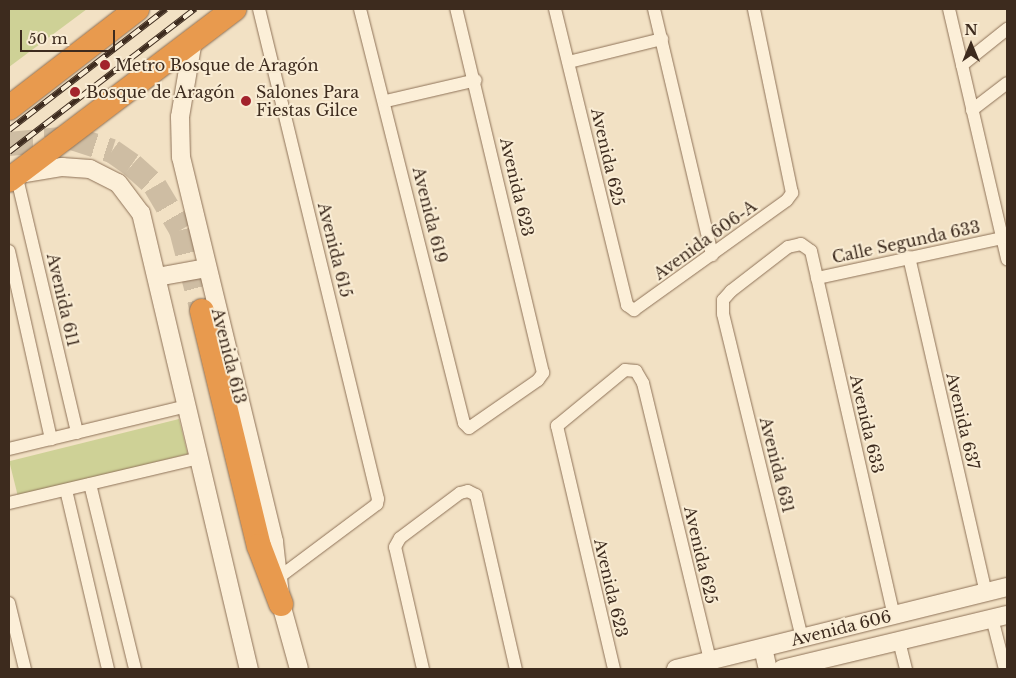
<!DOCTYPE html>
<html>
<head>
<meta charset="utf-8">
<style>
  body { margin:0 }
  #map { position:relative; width:1016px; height:678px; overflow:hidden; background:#f2e1c4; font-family:"Libre Baskerville",serif }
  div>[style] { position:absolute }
  .green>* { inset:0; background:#ced196; transform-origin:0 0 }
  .highway-tunnel>* { height:24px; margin-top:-12px; transform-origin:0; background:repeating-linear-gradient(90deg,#cebda3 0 24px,transparent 0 36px) }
  .roads { filter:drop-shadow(0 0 1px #8e7258) drop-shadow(0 0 1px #8e7258) }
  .street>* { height:12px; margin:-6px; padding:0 6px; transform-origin:6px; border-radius:6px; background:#fcefd8 }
  .secondary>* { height:18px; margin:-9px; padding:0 9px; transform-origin:9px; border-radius:9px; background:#fcefd8 }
  .highway>* { height:24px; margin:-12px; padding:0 12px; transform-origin:12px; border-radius:12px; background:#e89a4e }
  .rail>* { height:5.5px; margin-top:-2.75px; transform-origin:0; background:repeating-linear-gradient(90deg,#f9ecd4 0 11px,#3d2b1e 0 22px); box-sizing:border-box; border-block:1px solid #3d2b1e }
  .dots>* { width:14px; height:14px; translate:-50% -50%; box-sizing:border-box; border:2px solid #f9ecd4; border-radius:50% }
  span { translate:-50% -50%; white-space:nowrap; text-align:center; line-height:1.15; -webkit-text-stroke:4px #f9ecd4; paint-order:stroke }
  .poi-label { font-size:16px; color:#3d2b1e }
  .left { translate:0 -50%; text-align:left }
  .street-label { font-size:16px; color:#3d2b1e }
  .frame { position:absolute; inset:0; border:10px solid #3d2b1e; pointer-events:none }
  .north { position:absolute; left:946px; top:20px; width:50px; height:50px; -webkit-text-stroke:4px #f9ecd4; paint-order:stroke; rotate:0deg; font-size:14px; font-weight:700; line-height:20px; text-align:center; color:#3d2b1e }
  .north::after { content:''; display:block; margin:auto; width:18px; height:22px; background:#3d2b1e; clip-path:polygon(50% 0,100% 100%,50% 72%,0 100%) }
  .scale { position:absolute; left:20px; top:30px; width:95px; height:22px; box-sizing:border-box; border:2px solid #3d2b1e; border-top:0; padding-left:6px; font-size:15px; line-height:18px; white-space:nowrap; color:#3d2b1e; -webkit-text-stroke:4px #f9ecd4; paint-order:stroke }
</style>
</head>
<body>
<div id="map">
  <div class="green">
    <i style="clip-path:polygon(9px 9px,87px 9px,9px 67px)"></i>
    <i style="left:179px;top:419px;width:36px;height:175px;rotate:76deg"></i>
  </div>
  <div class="highway-tunnel">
    <i style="left:9px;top:144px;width:63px;rotate:-5.4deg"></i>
    <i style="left:72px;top:138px;width:42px;rotate:18deg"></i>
    <i style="left:112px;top:151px;width:24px;rotate:35deg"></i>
    <i style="left:132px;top:165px;width:31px;rotate:42deg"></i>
    <i style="left:155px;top:186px;width:51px;rotate:59.4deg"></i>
    <i style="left:181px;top:230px;width:84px;rotate:75.5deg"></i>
  </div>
  <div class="roads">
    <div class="street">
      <i style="left:259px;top:9px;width:504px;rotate:76.35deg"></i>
      <i style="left:378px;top:499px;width:5px;rotate:101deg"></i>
      <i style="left:377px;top:504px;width:124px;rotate:143.2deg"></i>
      <i style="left:360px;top:9px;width:427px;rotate:75.9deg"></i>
      <i style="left:464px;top:423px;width:7px;rotate:45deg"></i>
      <i style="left:469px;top:428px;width:84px;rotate:-34.8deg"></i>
      <i style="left:538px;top:380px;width:9px;rotate:-54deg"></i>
      <i style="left:543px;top:373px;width:374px;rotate:-103.4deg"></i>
      <i style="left:555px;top:9px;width:305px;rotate:76.3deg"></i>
      <i style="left:627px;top:305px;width:9px;rotate:36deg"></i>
      <i style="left:634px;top:310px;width:188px;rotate:-35.7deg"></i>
      <i style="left:787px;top:200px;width:9px;rotate:-54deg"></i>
      <i style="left:792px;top:193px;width:188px;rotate:-101.7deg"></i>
      <i style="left:654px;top:9px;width:253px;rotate:76.7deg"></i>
      <i style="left:949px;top:9px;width:257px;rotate:76.9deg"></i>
      <i style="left:569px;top:62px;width:96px;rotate:-13.9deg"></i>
      <i style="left:962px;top:65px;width:58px;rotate:-38.7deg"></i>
      <i style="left:386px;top:101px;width:92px;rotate:-13.1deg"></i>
      <i style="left:972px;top:110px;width:44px;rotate:-37.6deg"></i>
      <i style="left:16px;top:174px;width:266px;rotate:76.7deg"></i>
      <i style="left:9px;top:251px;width:193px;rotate:77.4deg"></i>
      <i style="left:909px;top:257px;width:344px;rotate:77.1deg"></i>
      <i style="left:817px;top:278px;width:189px;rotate:-12.2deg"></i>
      <i style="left:9px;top:449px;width:183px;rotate:-13.6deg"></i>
      <i style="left:90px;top:484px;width:190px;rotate:76.3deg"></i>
      <i style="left:66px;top:490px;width:184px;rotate:76.8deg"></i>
      <i style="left:9px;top:503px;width:196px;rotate:-13.3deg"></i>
      <i style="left:9px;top:603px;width:68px;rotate:76.4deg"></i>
      <i style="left:992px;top:618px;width:53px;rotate:75.7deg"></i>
      <i style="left:802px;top:638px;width:333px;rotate:-103.7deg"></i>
      <i style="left:723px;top:314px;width:14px;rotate:-90deg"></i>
      <i style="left:723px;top:300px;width:12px;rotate:-48deg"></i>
      <i style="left:731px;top:291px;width:72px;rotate:-37.7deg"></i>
      <i style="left:788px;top:247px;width:13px;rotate:-13deg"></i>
      <i style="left:801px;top:244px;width:12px;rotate:35deg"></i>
      <i style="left:811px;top:251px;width:373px;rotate:77.2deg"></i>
      <i style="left:899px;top:641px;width:29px;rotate:76deg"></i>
      <i style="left:423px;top:669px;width:125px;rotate:-102.9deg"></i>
      <i style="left:395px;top:547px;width:10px;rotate:-61deg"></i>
      <i style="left:400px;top:538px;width:75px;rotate:-36.9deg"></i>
      <i style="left:460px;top:493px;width:8px;rotate:-14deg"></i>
      <i style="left:468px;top:491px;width:9px;rotate:27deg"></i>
      <i style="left:476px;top:495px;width:179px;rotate:77.1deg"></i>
      <i style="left:614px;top:669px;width:250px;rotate:-103.2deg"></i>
      <i style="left:557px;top:426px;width:88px;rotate:-39.5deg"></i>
      <i style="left:625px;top:370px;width:11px;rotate:5deg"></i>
      <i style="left:636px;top:371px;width:14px;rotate:60deg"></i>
      <i style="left:643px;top:383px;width:286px;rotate:76.4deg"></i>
    </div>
    <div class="secondary">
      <i style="left:193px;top:40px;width:78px;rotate:99.6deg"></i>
      <i style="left:180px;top:117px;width:40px;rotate:88.6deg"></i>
      <i style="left:181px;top:157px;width:396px;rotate:76.4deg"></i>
      <i style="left:274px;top:542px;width:62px;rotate:83.6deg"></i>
      <i style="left:281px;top:604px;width:67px;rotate:74.5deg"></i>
      <i style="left:19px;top:174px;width:44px;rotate:-9.2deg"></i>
      <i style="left:62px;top:167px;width:28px;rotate:4deg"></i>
      <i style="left:90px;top:169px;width:31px;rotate:27deg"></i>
      <i style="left:118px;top:183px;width:38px;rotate:53deg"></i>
      <i style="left:141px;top:213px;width:469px;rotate:76.7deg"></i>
      <i style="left:157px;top:277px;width:51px;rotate:-10.2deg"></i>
      <i style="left:763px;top:648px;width:22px;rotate:77deg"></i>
      <i style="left:676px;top:669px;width:341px;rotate:-13.9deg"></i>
      <i style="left:782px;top:669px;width:231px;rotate:-13.5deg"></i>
    </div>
    <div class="highway">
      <i style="left:9px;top:108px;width:162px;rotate:-37.7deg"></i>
      <i style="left:9px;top:180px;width:283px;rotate:-37.2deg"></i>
      <i style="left:202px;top:311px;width:242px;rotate:76.4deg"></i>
      <i style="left:259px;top:546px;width:62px;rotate:69.2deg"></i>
    </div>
  </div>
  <div class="rail">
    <i style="left:9px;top:130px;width:198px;rotate:-37.6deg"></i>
    <i style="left:9px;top:152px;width:235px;rotate:-37.6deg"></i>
  </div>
  <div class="dots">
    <i style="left:105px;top:65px;background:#a3232c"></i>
    <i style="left:75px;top:92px;background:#a3232c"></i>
    <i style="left:246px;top:101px;background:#a3232c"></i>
  </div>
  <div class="poi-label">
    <span class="left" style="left:115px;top:65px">Metro Bosque de Aragón</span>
    <span class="left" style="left:86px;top:92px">Bosque de Aragón</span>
    <span class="left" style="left:256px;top:101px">Salones Para<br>Fiestas Gilce</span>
  </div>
  <div class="street-label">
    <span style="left:608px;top:157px;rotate:77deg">Avenida 625</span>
    <span style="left:517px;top:187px;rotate:77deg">Avenida 623</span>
    <span style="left:430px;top:215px;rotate:76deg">Avenida 619</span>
    <span style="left:705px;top:240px;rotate:-36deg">Avenida 606-A</span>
    <span style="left:906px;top:242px;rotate:-12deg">Calle Segunda 633</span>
    <span style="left:335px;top:250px;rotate:76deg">Avenida 615</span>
    <span style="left:63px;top:300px;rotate:77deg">Avenida 611</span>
    <span style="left:229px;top:356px;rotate:76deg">Avenida 613</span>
    <span style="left:963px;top:421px;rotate:77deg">Avenida 637</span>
    <span style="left:867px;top:424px;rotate:77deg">Avenida 633</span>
    <span style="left:777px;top:465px;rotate:76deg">Avenida 631</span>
    <span style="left:701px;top:555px;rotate:77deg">Avenida 625</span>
    <span style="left:611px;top:588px;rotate:77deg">Avenida 623</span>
    <span style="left:841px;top:628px;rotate:-14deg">Avenida 606</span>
  </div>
  <div class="frame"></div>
  <div class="north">N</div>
  <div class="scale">50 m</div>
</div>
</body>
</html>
